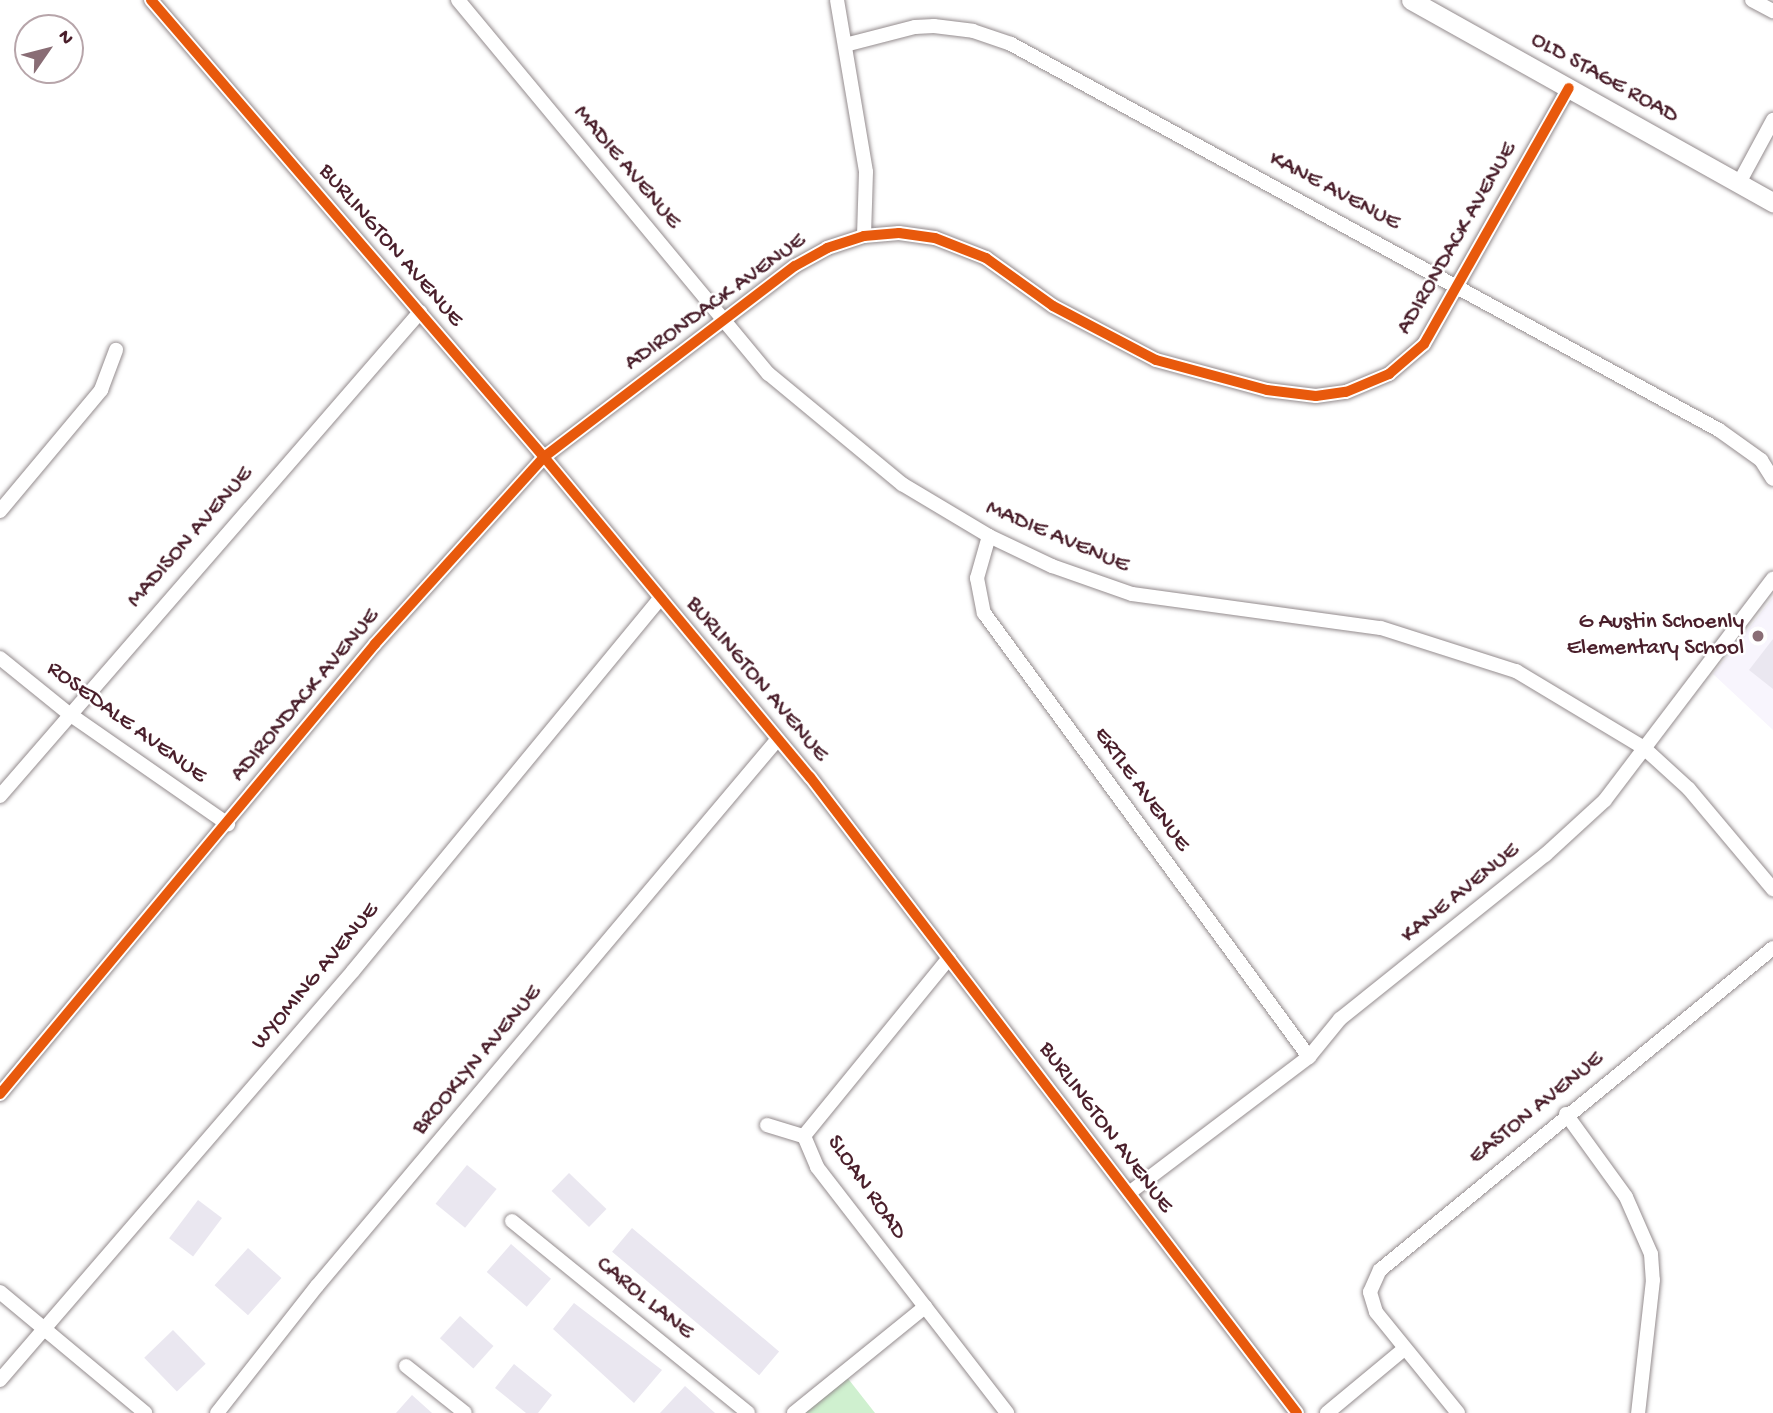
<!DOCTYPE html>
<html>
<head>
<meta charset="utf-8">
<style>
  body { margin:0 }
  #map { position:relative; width:1773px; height:1413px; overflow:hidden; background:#fff; font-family:"Gochi Hand",sans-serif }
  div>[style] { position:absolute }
  .built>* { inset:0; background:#f8f5fd }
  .green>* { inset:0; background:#cff0cf }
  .building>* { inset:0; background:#eae7f0; transform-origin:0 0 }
  .roads { filter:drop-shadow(0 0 2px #948c8e) drop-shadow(0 0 2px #948c8e) }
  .minor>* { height:14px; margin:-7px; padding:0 7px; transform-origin:7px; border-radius:7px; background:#fff }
  .secondary>* { height:19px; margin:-9.5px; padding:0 9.5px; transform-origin:9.5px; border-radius:9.5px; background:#fff }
  .cycleway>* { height:10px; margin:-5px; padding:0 5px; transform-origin:5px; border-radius:5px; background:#e8590c }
  .dots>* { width:19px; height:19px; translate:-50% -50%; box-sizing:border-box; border:4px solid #fff; border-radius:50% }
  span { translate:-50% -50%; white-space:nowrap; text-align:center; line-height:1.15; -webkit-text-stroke:5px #fff; paint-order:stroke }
  .street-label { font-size:23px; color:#4a1f2b }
  .poi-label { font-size:23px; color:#4a1f2b }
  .right { translate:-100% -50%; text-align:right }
  .north { position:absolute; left:14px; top:14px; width:70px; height:70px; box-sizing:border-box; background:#fff; border:2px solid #b7a5aa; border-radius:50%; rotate:55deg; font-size:19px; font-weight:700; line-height:28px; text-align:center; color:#4a1f2b }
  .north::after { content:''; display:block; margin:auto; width:24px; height:32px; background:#896d75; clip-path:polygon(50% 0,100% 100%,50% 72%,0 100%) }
</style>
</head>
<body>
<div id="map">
  <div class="built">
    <i style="clip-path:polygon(1773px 597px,1773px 730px,1713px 674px)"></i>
  </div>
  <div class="green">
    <i style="clip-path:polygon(846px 1376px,875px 1413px,801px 1413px)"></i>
  </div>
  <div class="building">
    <i style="clip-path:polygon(1773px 639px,1773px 689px,1749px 670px)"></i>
    <i style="left:467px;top:1165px;width:38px;height:50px;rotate:39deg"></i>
    <i style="left:569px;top:1173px;width:52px;height:25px;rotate:44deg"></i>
    <i style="left:198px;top:1200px;width:30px;height:48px;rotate:37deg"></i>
    <i style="left:632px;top:1228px;width:192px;height:31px;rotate:40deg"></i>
    <i style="left:511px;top:1244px;width:53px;height:37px;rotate:41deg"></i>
    <i style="left:248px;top:1248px;width:45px;height:50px;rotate:42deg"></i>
    <i style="clip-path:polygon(574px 1303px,662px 1370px,634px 1403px,553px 1329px)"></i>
    <i style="left:460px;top:1316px;width:45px;height:30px;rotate:42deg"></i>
    <i style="left:173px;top:1330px;width:47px;height:40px;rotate:46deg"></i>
    <i style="clip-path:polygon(514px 1364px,552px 1395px,538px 1413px,526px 1413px,495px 1388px)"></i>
    <i style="clip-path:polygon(685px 1386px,715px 1413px,660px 1413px)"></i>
    <i style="clip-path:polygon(412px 1395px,432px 1413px,396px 1413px)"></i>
  </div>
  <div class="roads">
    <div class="minor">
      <i style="left:151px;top:0;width:603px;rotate:49.31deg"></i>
      <i style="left:544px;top:457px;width:416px;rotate:50.3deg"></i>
      <i style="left:810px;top:777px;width:801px;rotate:52.56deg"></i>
      <i style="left:458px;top:0;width:486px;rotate:50.3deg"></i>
      <i style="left:769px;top:374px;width:173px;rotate:39.6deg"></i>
      <i style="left:902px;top:484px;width:101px;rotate:30.9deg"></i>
      <i style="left:989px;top:536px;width:70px;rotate:25.5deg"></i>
      <i style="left:1052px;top:566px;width:85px;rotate:19.3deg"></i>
      <i style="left:1132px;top:594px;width:251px;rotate:7.8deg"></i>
      <i style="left:1381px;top:628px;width:142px;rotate:17.7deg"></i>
      <i style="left:1516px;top:671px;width:149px;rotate:31deg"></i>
      <i style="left:1644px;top:748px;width:61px;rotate:42.3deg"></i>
      <i style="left:1689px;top:789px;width:131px;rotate:50deg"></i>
      <i style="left:837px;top:0;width:174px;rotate:80.4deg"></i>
      <i style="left:866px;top:172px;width:64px;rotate:91.8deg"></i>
      <i style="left:1752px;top:0;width:24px;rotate:28deg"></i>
      <i style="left:845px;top:45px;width:72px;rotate:-14.4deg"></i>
      <i style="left:915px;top:27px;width:19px;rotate:-3deg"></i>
      <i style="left:934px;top:26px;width:39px;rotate:7deg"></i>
      <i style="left:973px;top:31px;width:40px;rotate:18.9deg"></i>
      <i style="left:1011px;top:44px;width:806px;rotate:28.6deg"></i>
      <i style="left:1719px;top:430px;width:52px;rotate:35.5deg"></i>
      <i style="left:1761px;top:460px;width:22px;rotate:58deg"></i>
      <i style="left:1739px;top:183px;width:72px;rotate:-61.6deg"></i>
      <i style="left:0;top:511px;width:158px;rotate:-50.1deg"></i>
      <i style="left:101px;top:390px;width:43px;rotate:-69.4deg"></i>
      <i style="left:989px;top:536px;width:44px;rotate:105.9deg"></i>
      <i style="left:977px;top:578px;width:36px;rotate:79deg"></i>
      <i style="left:984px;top:613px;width:550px;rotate:53.8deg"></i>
      <i style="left:0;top:658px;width:87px;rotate:39deg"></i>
      <i style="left:68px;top:713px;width:195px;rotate:34.8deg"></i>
      <i style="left:0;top:796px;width:641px;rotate:-49.05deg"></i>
      <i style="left:949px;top:958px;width:230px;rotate:129.2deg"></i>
      <i style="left:804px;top:1136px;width:34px;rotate:67deg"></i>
      <i style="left:817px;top:1167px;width:311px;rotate:52.3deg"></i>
      <i style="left:0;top:1094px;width:586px;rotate:-50.19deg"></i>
      <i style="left:375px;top:644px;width:252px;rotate:-47.9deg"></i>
      <i style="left:544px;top:457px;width:315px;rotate:-37.3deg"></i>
      <i style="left:795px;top:266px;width:37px;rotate:-29deg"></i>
      <i style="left:827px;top:248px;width:39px;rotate:-18deg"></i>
      <i style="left:864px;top:236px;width:35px;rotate:-5deg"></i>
      <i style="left:899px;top:233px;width:36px;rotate:8deg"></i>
      <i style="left:935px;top:238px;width:55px;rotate:21.4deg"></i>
      <i style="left:986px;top:258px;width:82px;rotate:35.6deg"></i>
      <i style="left:1053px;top:306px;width:116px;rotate:27.7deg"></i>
      <i style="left:1156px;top:360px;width:115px;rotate:15.1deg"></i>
      <i style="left:1267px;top:390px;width:49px;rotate:7deg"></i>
      <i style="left:1316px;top:396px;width:30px;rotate:-8deg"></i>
      <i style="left:1346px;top:392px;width:47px;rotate:-22.7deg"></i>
      <i style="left:1389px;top:374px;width:46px;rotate:-40.6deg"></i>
      <i style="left:1424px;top:344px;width:294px;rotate:-60.5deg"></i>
      <i style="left:1566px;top:1114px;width:102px;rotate:54.1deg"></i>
      <i style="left:1626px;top:1197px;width:62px;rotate:66.3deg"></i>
      <i style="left:1651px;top:1254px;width:26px;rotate:86deg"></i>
      <i style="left:1653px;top:1280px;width:134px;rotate:96.4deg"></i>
      <i style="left:767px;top:1125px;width:39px;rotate:17deg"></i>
      <i style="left:1129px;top:1193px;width:226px;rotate:-37.1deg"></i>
      <i style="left:1309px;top:1057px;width:49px;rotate:-50.8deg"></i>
      <i style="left:1340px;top:1019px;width:263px;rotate:-38.7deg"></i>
      <i style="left:1545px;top:855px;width:81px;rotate:-42.5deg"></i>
      <i style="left:1605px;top:800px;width:278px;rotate:-52.8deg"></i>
      <i style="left:512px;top:1221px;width:304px;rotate:39.1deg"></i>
      <i style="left:0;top:1292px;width:189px;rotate:39.8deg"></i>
      <i style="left:406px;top:1366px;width:75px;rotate:38.5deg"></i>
      <i style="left:0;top:1380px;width:540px;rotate:-49.2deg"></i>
      <i style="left:353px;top:971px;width:484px;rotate:-50.5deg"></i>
      <i style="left:217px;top:1413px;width:162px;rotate:-51.8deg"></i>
      <i style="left:317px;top:1286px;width:714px;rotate:-49.89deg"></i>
      <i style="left:794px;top:1413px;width:169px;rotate:-39deg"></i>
      <i style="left:1327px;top:1413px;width:100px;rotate:-39.7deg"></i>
      <i style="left:1458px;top:1413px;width:130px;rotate:-129.1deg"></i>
      <i style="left:1376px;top:1312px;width:21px;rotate:-107deg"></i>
      <i style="left:1370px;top:1292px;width:24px;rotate:-66deg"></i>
      <i style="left:1380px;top:1270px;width:508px;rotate:-39.33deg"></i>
    </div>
    <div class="secondary">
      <i style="left:1411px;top:0;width:415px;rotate:29.2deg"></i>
    </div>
  </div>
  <div class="cycleway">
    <i style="left:151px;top:0;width:603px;rotate:49.31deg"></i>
    <i style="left:544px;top:457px;width:416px;rotate:50.3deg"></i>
    <i style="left:810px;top:777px;width:801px;rotate:52.56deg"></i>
    <i style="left:0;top:1094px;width:586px;rotate:-50.19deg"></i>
    <i style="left:375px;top:644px;width:252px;rotate:-47.9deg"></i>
    <i style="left:544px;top:457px;width:315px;rotate:-37.3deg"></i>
    <i style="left:795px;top:266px;width:37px;rotate:-29deg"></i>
    <i style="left:827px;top:248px;width:39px;rotate:-18deg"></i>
    <i style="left:864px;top:236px;width:35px;rotate:-5deg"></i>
    <i style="left:899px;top:233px;width:36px;rotate:8deg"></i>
    <i style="left:935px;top:238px;width:55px;rotate:21.4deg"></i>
    <i style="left:986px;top:258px;width:82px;rotate:35.6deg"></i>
    <i style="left:1053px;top:306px;width:116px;rotate:27.7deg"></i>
    <i style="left:1156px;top:360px;width:115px;rotate:15.1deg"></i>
    <i style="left:1267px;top:390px;width:49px;rotate:7deg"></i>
    <i style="left:1316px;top:396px;width:30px;rotate:-8deg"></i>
    <i style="left:1346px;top:392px;width:47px;rotate:-22.7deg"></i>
    <i style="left:1389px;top:374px;width:46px;rotate:-40.6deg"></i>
    <i style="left:1424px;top:344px;width:294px;rotate:-60.5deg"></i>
  </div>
  <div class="dots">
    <i style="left:1758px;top:636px;background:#896d75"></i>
  </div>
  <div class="street-label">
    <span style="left:1604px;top:79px;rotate:29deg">OLD STAGE ROAD</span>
    <span style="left:626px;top:168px;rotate:50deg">MADIE AVENUE</span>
    <span style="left:1334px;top:192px;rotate:28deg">KANE AVENUE</span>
    <span style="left:1458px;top:239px;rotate:-60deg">ADIRONDACK AVENUE</span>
    <span style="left:390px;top:246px;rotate:49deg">BURLINGTON AVENUE</span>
    <span style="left:716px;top:303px;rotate:-36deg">ADIRONDACK AVENUE</span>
    <span style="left:191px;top:538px;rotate:-49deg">MADISON AVENUE</span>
    <span style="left:1057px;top:538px;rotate:23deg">MADIE AVENUE</span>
    <span style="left:756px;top:680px;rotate:50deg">BURLINGTON AVENUE</span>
    <span style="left:306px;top:696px;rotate:-50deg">ADIRONDACK AVENUE</span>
    <span style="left:126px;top:723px;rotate:36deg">ROSEDALE AVENUE</span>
    <span style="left:1141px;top:790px;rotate:54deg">ERTLE AVENUE</span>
    <span style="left:1461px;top:894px;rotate:-39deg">KANE AVENUE</span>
    <span style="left:316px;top:977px;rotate:-50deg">WYOMING AVENUE</span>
    <span style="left:478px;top:1061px;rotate:-50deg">BROOKLYN AVENUE</span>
    <span style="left:1537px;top:1109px;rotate:-39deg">EASTON AVENUE</span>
    <span style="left:1105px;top:1128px;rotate:53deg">BURLINGTON AVENUE</span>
    <span style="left:866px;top:1188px;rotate:55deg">SLOAN ROAD</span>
    <span style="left:644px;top:1299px;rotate:39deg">CAROL LANE</span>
  </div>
  <div class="poi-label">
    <span class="right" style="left:1744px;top:636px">G Austin Schoenly<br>Elementary School</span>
  </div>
  <div class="north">N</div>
</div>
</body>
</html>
